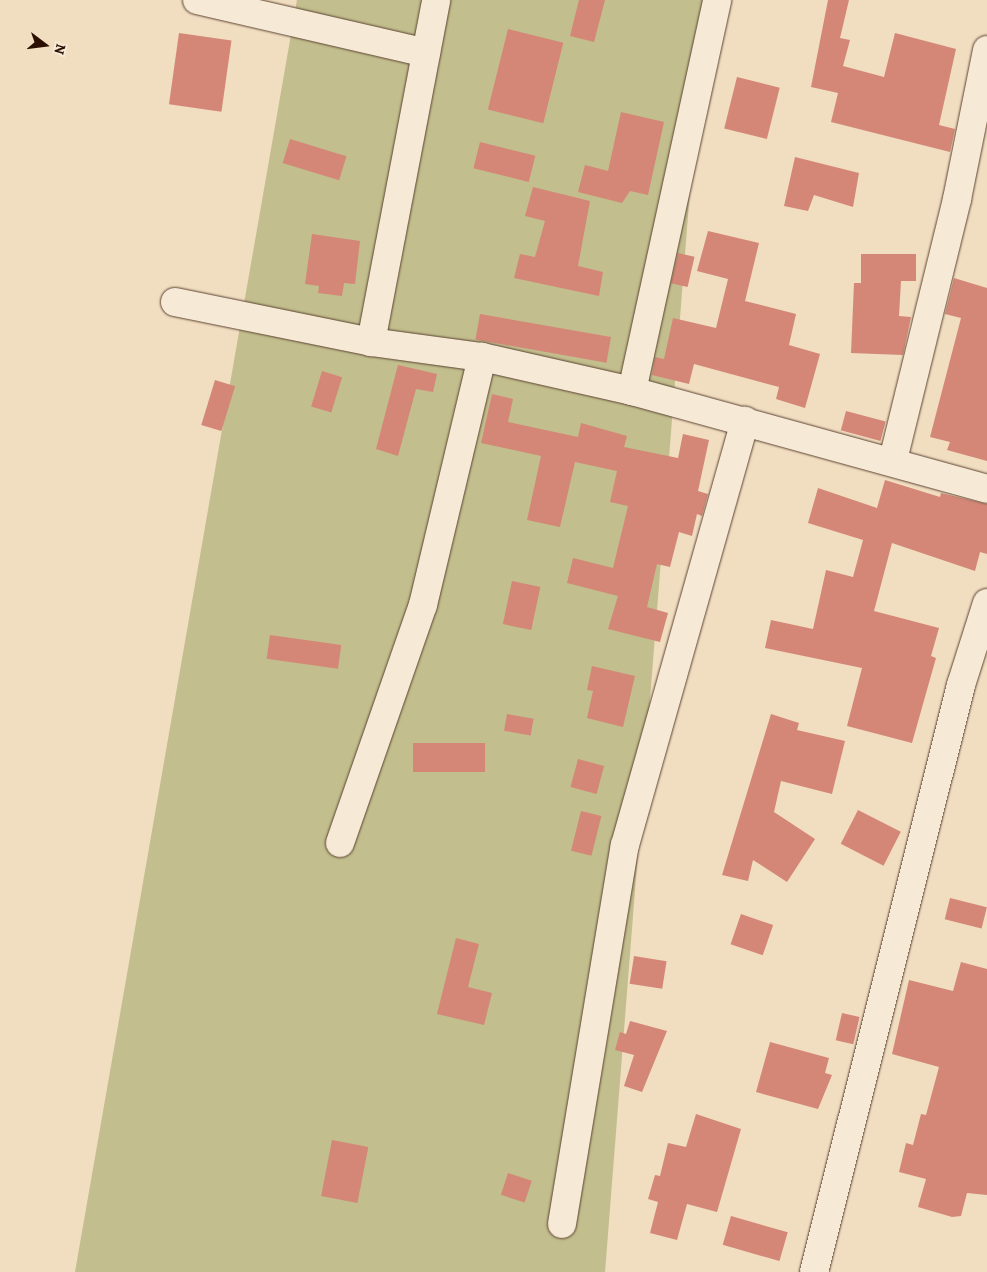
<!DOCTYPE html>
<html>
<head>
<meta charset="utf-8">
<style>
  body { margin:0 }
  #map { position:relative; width:987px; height:1272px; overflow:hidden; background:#f1ddc0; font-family:Alegreya,serif }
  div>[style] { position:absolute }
  .green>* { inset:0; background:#c2be8d }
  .building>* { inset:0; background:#d48777; transform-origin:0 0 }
  .roads { filter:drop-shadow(0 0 1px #5c4332) drop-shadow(0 0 1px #5c4332) }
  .minor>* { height:28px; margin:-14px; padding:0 14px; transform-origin:14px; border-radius:14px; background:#f6e9d6 }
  span { translate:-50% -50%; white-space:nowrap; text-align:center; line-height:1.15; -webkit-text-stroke:4.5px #f6e9d6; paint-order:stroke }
  .north { position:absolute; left:20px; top:20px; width:50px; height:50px; -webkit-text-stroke:4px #f6e9d6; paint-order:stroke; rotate:105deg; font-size:14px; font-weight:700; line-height:20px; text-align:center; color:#2b1002 }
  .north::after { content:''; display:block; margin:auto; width:18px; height:22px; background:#2b1002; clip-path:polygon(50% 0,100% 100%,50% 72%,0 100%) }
</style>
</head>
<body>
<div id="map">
  <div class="green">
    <i style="clip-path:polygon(297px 0,705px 0,605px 1272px,75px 1272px)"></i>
  </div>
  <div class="building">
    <i style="clip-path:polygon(579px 0,605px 0,594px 42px,570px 36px)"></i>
    <i style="clip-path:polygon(828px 0,849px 0,840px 38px,850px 40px,843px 66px,884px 77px,895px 33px,956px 49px,939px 125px,955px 129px,950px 152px,831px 122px,838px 93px,811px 87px)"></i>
    <i style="left:508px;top:29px;width:57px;height:83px;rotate:14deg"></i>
    <i style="left:179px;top:33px;width:53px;height:72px;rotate:8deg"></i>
    <i style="left:737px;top:77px;width:44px;height:53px;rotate:14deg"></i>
    <i style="clip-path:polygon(621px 112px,664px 122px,648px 195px,630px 191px,622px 203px,578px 192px,585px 165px,608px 171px)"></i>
    <i style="left:290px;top:139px;width:59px;height:25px;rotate:17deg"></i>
    <i style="left:480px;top:142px;width:57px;height:27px;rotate:14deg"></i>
    <i style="clip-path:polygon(795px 157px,859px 173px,853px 207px,814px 195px,808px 211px,784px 206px)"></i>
    <i style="clip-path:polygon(533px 187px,590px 201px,578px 266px,603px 272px,599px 296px,514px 278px,520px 254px,535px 257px,545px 221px,525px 216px)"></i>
    <i style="clip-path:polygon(708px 231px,759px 243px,745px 301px,796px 314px,789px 345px,820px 354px,805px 408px,776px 399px,779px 387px,694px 364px,689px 384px,652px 375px,655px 357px,664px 359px,673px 318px,716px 328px,728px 279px,697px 271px)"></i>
    <i style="clip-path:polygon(312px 234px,360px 241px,355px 284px,344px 283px,342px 296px,318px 293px,319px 286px,305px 284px)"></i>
    <i style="left:678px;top:253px;width:17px;height:31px;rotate:13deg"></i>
    <i style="clip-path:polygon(861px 254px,916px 254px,916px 281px,901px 281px,899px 316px,911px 317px,903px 355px,851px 353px,854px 283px,861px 283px)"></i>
    <i style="clip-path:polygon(954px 278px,987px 288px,987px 461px,947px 450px,950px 442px,930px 437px,961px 318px,945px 314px)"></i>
    <i style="left:480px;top:314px;width:133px;height:26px;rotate:10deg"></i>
    <i style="clip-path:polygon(398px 365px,437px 374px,433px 392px,416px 389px,398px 456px,376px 449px)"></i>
    <i style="left:322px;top:371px;width:21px;height:37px;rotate:17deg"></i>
    <i style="left:215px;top:380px;width:21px;height:47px;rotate:17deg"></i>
    <i style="clip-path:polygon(492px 394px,513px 399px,508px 422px,578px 437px,581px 423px,627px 436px,624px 447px,678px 458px,683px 434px,709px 440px,698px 491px,708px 494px,702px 516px,697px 514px,692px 536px,679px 532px,670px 567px,657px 564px,647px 607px,668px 613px,660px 642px,608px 629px,618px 596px,567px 583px,573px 558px,613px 568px,628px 506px,610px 502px,617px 471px,575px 462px,560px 527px,527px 520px,541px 456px,481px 443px)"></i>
    <i style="left:846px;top:411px;width:41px;height:20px;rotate:15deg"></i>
    <i style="clip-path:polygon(885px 480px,940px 497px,941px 493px,987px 504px,987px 554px,980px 552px,975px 571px,892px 543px,874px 611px,939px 628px,931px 656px,936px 658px,912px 743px,847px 726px,862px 668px,765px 648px,771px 620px,813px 629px,826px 570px,853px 577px,863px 540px,808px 523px,818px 488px,877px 508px)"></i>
    <i style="left:512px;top:581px;width:29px;height:44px;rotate:12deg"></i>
    <i style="left:270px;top:635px;width:72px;height:24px;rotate:8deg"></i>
    <i style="clip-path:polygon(592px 666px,635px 676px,623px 727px,587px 718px,593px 691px,587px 690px)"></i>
    <i style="left:507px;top:714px;width:27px;height:17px;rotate:10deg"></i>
    <i style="clip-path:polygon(771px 714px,799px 723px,797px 730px,845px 741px,832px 794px,781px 781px,774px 812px,815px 839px,787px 882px,753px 860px,748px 881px,722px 875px)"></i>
    <i style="left:413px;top:743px;width:72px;height:29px"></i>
    <i style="left:578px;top:759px;width:27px;height:29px;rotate:15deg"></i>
    <i style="left:858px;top:810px;width:48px;height:38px;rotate:27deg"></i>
    <i style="left:581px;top:811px;width:21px;height:41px;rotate:14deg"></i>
    <i style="left:950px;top:898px;width:38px;height:22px;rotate:14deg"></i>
    <i style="left:741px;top:914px;width:34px;height:32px;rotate:19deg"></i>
    <i style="clip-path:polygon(456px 938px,479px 944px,468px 987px,492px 993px,484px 1025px,437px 1014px)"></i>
    <i style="left:634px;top:956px;width:33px;height:28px;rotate:9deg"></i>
    <i style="clip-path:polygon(961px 962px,987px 969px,987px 1195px,967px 1193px,961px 1216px,952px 1217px,918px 1207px,926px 1179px,899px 1172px,906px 1143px,913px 1145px,921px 1114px,926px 1115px,939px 1067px,892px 1054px,909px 980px,953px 991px)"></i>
    <i style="left:842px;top:1013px;width:18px;height:28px;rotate:13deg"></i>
    <i style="clip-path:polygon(630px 1021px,667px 1031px,642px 1092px,624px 1086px,634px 1055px,615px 1050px,620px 1032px,626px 1034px)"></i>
    <i style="clip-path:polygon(770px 1042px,829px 1058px,825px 1073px,832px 1075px,818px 1109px,756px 1092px)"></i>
    <i style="clip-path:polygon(696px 1114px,741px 1129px,717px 1212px,687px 1204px,677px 1240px,650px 1233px,658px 1202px,648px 1199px,655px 1175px,660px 1176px,668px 1143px,686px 1147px)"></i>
    <i style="left:332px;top:1140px;width:37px;height:57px;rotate:11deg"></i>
    <i style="left:508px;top:1173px;width:25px;height:23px;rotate:18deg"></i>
    <i style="left:731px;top:1216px;width:59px;height:30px;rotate:16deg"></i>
  </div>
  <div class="roads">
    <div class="minor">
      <i style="left:197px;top:0;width:235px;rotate:13deg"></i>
      <i style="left:175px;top:302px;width:200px;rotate:11.5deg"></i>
      <i style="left:371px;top:342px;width:112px;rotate:7.7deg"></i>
      <i style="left:482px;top:357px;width:154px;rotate:12.8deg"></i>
      <i style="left:632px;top:391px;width:368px;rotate:15.4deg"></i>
      <i style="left:371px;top:342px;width:348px;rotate:-79.2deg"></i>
      <i style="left:632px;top:391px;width:400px;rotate:-77.7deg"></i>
      <i style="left:893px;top:460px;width:269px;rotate:-76.2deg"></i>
      <i style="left:957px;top:199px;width:152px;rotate:-78.6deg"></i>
      <i style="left:340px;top:843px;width:252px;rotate:-70.8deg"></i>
      <i style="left:423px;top:605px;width:255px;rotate:-76.6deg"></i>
      <i style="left:562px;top:1224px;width:384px;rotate:-80.6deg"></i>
      <i style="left:625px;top:845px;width:441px;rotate:-74.2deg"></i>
      <i style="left:814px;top:1272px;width:605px;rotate:-75.94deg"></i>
      <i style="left:961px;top:685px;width:86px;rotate:-72.4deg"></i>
    </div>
  </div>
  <div class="north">N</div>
</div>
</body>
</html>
